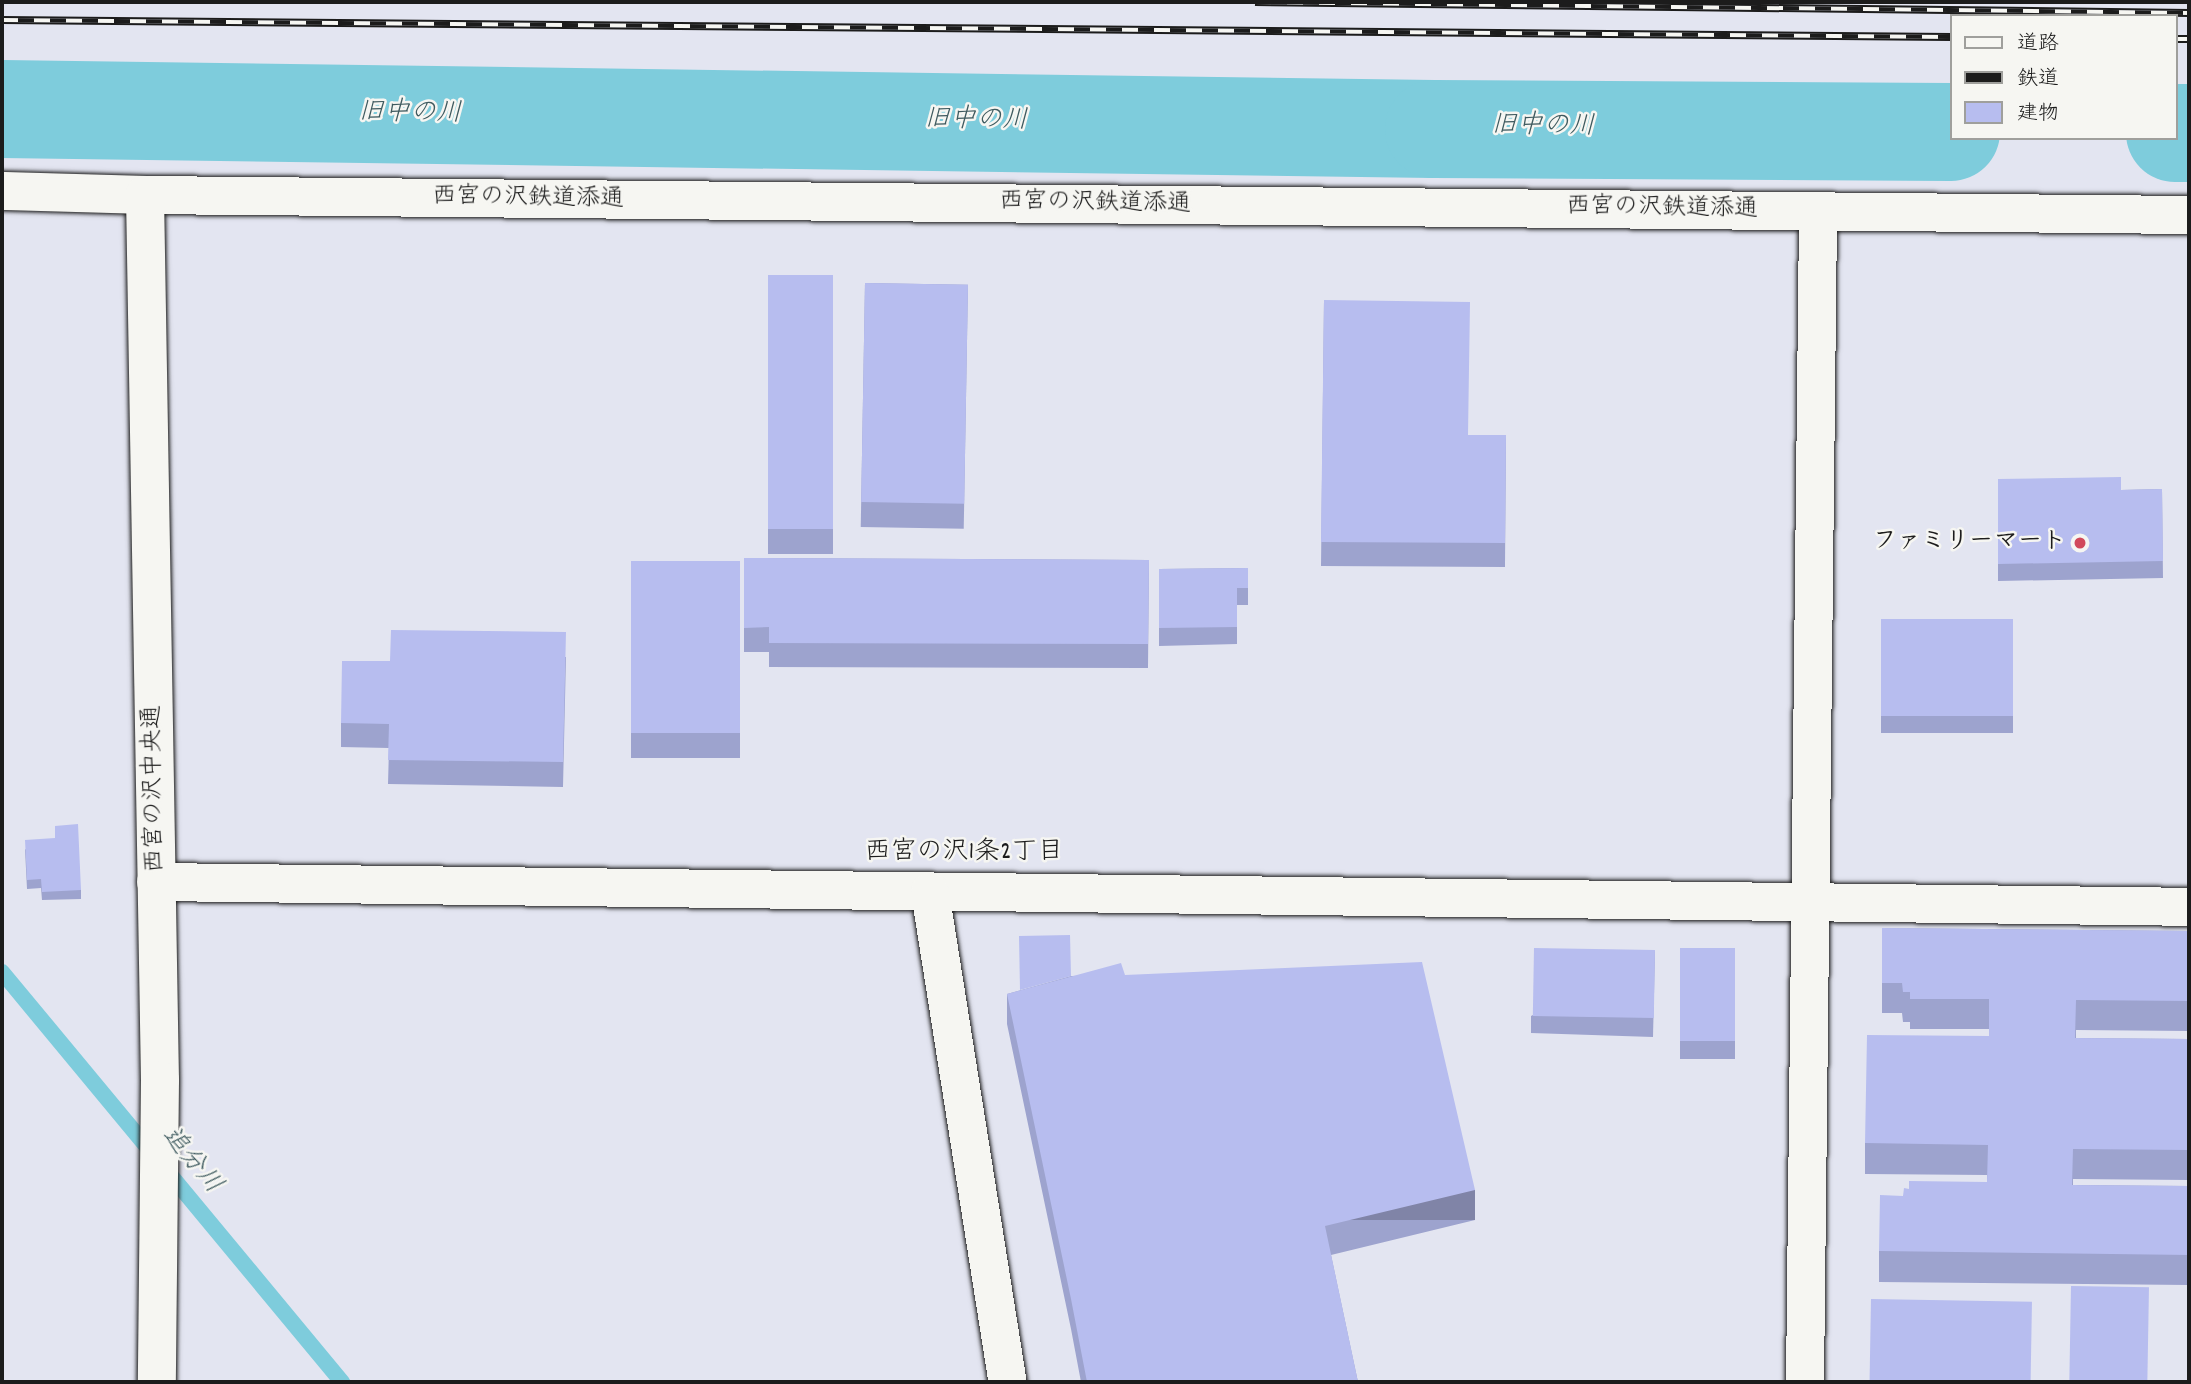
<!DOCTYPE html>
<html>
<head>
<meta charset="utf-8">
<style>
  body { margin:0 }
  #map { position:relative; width:2191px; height:1384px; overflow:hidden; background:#e3e5f1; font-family:Dekko,"Klee One",sans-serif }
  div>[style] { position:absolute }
  .stream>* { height:16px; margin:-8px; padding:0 8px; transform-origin:8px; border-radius:8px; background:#7eccdc }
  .river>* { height:98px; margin:-49px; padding:0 49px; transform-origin:49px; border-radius:49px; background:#7eccdc }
  .roads { filter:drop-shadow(0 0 2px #1c1c1c) drop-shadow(0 0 2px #1c1c1c) }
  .minor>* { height:38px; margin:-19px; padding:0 19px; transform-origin:19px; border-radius:19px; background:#f6f6f2 }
  .tertiary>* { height:38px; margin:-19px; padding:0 19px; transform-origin:19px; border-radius:19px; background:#f6f6f2 }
  .rail>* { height:8px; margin-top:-4px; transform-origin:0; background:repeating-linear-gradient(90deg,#f6f6f2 0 16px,#1c1c1c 0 32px); box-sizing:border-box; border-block:2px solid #1c1c1c }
  .wall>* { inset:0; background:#9da3ce; transform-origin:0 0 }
  .shaded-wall>* { inset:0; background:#8084a7; transform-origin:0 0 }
  .building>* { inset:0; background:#b7bdef; transform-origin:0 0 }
  .dots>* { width:19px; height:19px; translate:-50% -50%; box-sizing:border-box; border:4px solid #f6f6f2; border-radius:50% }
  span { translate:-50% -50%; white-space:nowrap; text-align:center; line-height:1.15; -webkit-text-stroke:5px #f6f6f2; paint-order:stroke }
  .street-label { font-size:24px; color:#1c1c1c }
  .poi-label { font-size:24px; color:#1c1c1c; font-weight:700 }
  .right { translate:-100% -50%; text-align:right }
  .water-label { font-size:26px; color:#3e5a5f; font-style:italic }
  .neighbourhood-label { font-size:26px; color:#1c1c1c }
  .frame { position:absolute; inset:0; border:4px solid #1c1c1c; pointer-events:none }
  .legend { position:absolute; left:1950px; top:14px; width:228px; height:126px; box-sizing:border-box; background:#f6f6f2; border:2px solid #9f9f9c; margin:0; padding:9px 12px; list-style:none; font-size:21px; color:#1c1c1c }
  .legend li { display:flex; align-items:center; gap:14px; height:35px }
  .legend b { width:35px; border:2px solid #9f9f9c }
</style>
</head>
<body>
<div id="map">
  <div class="stream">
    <i style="left:2px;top:972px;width:533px;rotate:50.33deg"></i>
  </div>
  <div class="river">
    <i style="left:2px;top:109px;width:1432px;rotate:0.8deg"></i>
    <i style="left:1434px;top:129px;width:517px;rotate:0.33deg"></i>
    <i style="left:2175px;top:133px;width:14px"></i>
  </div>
  <div class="roads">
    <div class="minor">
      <i style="left:156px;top:882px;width:2033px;rotate:0.7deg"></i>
      <i style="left:930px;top:892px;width:496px;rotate:81deg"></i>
      <i style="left:1805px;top:1382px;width:1171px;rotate:-89.36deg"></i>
    </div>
    <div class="tertiary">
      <i style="left:2px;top:191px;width:143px;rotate:1.6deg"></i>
      <i style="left:145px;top:195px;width:2044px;rotate:0.56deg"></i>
      <i style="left:145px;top:195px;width:885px;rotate:89.03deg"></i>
      <i style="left:160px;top:1080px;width:302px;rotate:90.6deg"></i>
    </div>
  </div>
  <div class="rail">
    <i style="left:1255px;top:2px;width:934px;rotate:0.67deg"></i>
    <i style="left:2px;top:20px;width:1949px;rotate:0.5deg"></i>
    <i style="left:2175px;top:39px;width:14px"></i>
  </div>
  <div class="wall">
    <i style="left:768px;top:275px;width:65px;height:279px"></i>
    <i style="left:865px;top:283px;width:103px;height:244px;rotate:1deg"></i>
    <i style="clip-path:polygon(1324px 300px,1468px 435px,1506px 435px,1505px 567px,1321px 566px)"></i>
    <i style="clip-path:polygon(1998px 479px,2121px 490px,2162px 489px,2163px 578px,1998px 581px)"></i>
    <i style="clip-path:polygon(744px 558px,1149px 560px,1148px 668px,769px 667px,769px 652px,744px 652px)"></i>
    <i style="left:631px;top:561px;width:109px;height:197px"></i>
    <i style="clip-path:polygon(1248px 568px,1248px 605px,1237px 605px,1237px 644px,1159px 646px,1159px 569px)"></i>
    <i style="left:1881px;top:619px;width:132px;height:114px"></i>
    <i style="clip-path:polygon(566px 657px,563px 787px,388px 784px,389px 748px,341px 747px,341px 723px,390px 661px)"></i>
    <i style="clip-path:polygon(25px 849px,81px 890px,81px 899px,42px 900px,41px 888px,27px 889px)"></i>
    <i style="clip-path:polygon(1882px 928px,2189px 931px,2189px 1031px,2076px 1030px,2076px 1038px,2189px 1039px,2189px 1180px,2073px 1179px,2073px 1185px,2189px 1186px,2189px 1285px,1879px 1282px,1879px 1251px,1903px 1196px,1909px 1189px,1987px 1182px,1987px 1175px,1865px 1174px,1865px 1143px,1989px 1036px,1989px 1029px,1910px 1029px,1910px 1022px,1903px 1022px,1902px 1013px,1882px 1013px)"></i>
    <i style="left:1680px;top:948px;width:55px;height:111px"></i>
    <i style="clip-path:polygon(1655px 951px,1653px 1037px,1531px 1033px,1531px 1016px)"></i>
    <i style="clip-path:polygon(1125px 975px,1475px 1220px,1331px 1255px,1358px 1382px,1081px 1382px,1071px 1329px,1007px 1024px,1007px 994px,1071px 976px)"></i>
  </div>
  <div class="shaded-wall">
    <i style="left:1475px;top:1190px;width:30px;height:154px;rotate:90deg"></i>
  </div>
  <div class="building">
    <i style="left:768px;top:275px;width:65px;height:254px"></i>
    <i style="left:865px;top:283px;width:103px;height:219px;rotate:1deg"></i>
    <i style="clip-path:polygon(1324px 300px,1470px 302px,1468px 435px,1506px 435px,1505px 543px,1321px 542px)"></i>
    <i style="clip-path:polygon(2121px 477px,2121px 490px,2162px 489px,2163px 561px,1998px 564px,1998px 479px)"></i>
    <i style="clip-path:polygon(744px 558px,1149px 560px,1148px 644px,769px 643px,769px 627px,744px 628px)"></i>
    <i style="left:631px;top:561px;width:109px;height:172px"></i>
    <i style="clip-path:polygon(1248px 568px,1248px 588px,1237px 588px,1237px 627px,1159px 628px,1159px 569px)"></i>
    <i style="left:1881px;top:619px;width:132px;height:97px"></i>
    <i style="clip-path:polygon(391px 630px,566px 632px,563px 762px,388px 760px,389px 724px,341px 723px,342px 661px,390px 661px)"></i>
    <i style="clip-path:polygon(78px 824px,81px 890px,42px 892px,41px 879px,27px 880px,25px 840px,55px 838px,55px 826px)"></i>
    <i style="clip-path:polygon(1882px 928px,2189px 931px,2189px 1001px,2076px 1000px,2075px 1038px,2189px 1039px,2189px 1150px,2073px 1149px,2072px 1185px,2189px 1186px,2189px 1255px,1879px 1251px,1880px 1195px,1903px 1196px,1904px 1188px,1909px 1189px,1909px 1181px,1987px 1182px,1988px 1145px,1865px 1143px,1867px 1035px,1989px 1036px,1989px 999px,1910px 999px,1910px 992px,1903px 992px,1902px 983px,1882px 983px)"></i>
    <i style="clip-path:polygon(1070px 935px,1071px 976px,1020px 990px,1019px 936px)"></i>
    <i style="left:1534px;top:948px;width:121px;height:68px;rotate:1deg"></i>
    <i style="left:1680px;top:948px;width:55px;height:93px"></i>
    <i style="clip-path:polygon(1422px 962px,1475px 1190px,1325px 1226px,1358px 1382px,1087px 1382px,1071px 1299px,1007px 994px,1121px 963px,1125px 975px)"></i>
    <i style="left:2071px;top:1286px;width:78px;height:96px;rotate:1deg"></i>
    <i style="left:1871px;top:1299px;width:161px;height:83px;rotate:1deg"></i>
  </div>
  <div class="dots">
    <i style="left:2080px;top:543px;background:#d1495b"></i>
  </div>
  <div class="street-label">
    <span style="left:528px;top:199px;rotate:1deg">西宮の沢鉄道添通</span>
    <span style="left:1095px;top:204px;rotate:1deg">西宮の沢鉄道添通</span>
    <span style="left:1662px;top:209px;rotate:1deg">西宮の沢鉄道添通</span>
    <span style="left:155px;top:789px;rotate:-91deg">西宮の沢中央通</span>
  </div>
  <div class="poi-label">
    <span class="right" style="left:2066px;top:543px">ファミリーマート</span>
  </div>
  <div class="water-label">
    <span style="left:410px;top:114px;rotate:1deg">旧中の川</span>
    <span style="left:976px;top:121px;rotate:1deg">旧中の川</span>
    <span style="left:1543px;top:127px;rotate:1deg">旧中の川</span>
    <span style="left:191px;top:1161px;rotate:50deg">追分川</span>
  </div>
  <div class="neighbourhood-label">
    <span style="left:964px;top:853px">西宮の沢1条2丁目</span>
  </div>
  <div class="frame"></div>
  <ul class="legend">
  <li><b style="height:9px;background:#f6f6f2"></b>道路</li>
  <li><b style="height:9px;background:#1c1c1c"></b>鉄道</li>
  <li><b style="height:19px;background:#b7bdef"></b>建物</li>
  </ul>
</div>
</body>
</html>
